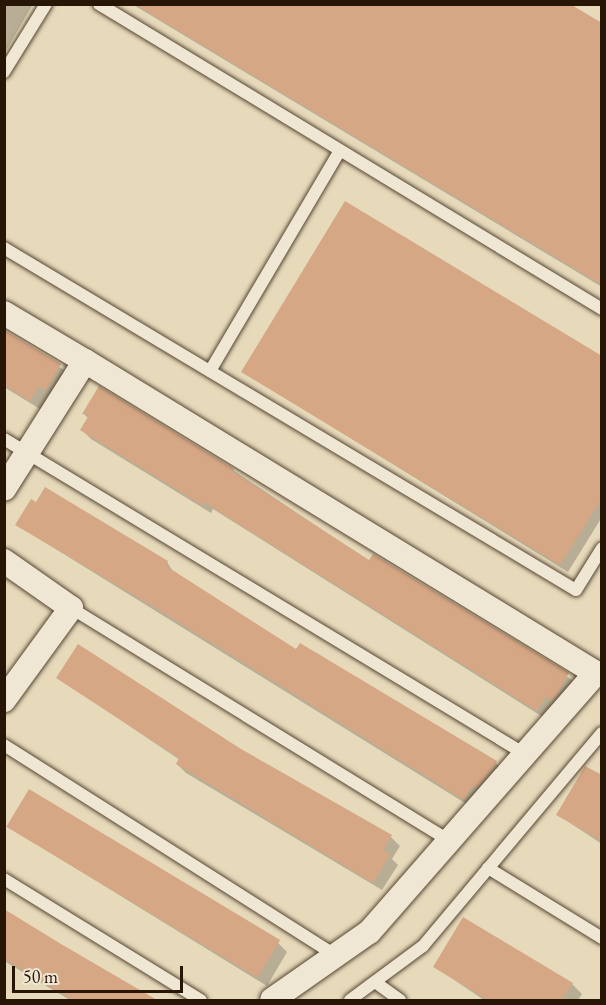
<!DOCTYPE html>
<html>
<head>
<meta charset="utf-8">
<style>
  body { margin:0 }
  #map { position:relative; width:606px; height:1005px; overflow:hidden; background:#e7dabb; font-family:"EB Garamond",serif }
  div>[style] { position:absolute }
  .shadow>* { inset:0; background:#0003 }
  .building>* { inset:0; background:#d6a785; transform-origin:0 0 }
  .roads { filter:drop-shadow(0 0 2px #574633) drop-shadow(0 0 2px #574633) }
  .service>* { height:12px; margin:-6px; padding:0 6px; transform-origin:6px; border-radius:6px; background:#efe7d3 }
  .minor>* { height:24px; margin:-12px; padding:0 12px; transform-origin:12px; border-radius:12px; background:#efe7d3 }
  span { translate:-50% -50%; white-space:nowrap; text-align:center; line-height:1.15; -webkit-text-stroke:5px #efe7d3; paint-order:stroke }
  .frame { position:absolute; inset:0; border:6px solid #271506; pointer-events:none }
  .scale { position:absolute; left:12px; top:966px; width:171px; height:27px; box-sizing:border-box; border:3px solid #271506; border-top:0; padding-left:8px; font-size:18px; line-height:21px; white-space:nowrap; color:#271506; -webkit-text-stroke:4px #efe7d3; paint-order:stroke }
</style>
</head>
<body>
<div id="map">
  <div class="shadow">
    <i style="clip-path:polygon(4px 4px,33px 4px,4px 54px)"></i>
    <i style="clip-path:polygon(132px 4px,567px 4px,602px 25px,602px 287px)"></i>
    <i style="clip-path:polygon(4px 330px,70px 374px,56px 398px,49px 394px,40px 409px,4px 387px)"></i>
    <i style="clip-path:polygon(602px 357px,602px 517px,568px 572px,243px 372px)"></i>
    <i style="clip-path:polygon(100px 388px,233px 470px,370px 562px,373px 556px,577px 683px,546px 719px,213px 509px,211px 513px,91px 439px,82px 430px,89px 419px,84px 414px)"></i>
    <i style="clip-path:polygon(17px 525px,167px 562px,174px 573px,296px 652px,496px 763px,504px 771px,473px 808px)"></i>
    <i style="clip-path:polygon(58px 678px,391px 837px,400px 846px,392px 859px,398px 865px,382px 890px,186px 773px,177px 764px,180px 760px)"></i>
    <i style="clip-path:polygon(602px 777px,602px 844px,558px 815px)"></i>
    <i style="clip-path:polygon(7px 826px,278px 943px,287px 952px,267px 986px)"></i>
    <i style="clip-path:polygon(4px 911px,152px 1000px,70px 1000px,4px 961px)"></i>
    <i style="clip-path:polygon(435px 967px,572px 984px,582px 994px,578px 1000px,484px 1000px)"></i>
  </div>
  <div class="building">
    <i style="clip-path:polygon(134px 4px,570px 4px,602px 23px,602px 285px)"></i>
    <i style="clip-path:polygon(345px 201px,602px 356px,602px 498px,560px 565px,241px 372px)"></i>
    <i style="clip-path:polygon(4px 330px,61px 364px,46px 390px,39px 386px,30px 401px,4px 385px)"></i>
    <i style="clip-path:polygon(99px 386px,234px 469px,232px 471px,369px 560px,373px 554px,569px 673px,554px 700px,546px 697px,537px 711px,204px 502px,202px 505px,80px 430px,89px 415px,82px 414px)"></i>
    <i style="clip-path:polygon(45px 487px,168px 561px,166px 566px,296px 649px,300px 643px,497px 761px,491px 771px,477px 788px,473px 785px,464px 800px,151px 605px,15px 525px,31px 499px,36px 502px)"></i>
    <i style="clip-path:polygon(78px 644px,241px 749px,392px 835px,383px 850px,390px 854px,373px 883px,176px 764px,179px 758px,56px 678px)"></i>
    <i style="clip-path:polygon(585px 766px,602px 775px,602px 841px,556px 815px)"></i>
    <i style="left:29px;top:789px;width:293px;height:44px;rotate:31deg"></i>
    <i style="clip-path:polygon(4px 909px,61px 944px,157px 1000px,73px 1000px,4px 959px)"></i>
    <i style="clip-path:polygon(463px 917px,573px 983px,562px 1000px,488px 1000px,433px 967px)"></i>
  </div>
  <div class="roads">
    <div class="service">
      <i style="left:99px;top:4px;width:588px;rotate:31.23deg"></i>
      <i style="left:4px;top:72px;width:80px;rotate:-58.3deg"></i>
      <i style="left:4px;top:248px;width:666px;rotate:30.88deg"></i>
      <i style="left:576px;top:590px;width:49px;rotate:-58.2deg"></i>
      <i style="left:210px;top:371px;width:256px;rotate:-59.5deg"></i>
      <i style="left:4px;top:439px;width:609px;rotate:31.16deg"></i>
      <i style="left:71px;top:608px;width:444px;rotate:31.6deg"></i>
      <i style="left:4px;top:745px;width:393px;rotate:32.4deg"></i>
      <i style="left:488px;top:868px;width:134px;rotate:31.6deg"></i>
      <i style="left:4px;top:879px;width:231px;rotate:31.6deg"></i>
      <i style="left:375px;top:982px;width:31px;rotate:36deg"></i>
      <i style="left:350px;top:1000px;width:91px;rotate:-36.5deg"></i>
      <i style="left:423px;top:946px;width:278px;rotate:-50deg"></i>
    </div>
    <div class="minor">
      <i style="left:4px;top:313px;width:94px;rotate:30.7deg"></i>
      <i style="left:85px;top:361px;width:151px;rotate:122.3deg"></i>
      <i style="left:85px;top:361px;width:599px;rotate:31.41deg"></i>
      <i style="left:596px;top:673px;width:344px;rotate:131.2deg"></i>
      <i style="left:369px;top:932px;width:118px;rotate:145deg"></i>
      <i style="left:4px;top:561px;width:82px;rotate:35deg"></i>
      <i style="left:71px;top:608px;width:114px;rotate:126.1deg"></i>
    </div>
  </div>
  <div class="frame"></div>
  <div class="scale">50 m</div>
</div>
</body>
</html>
